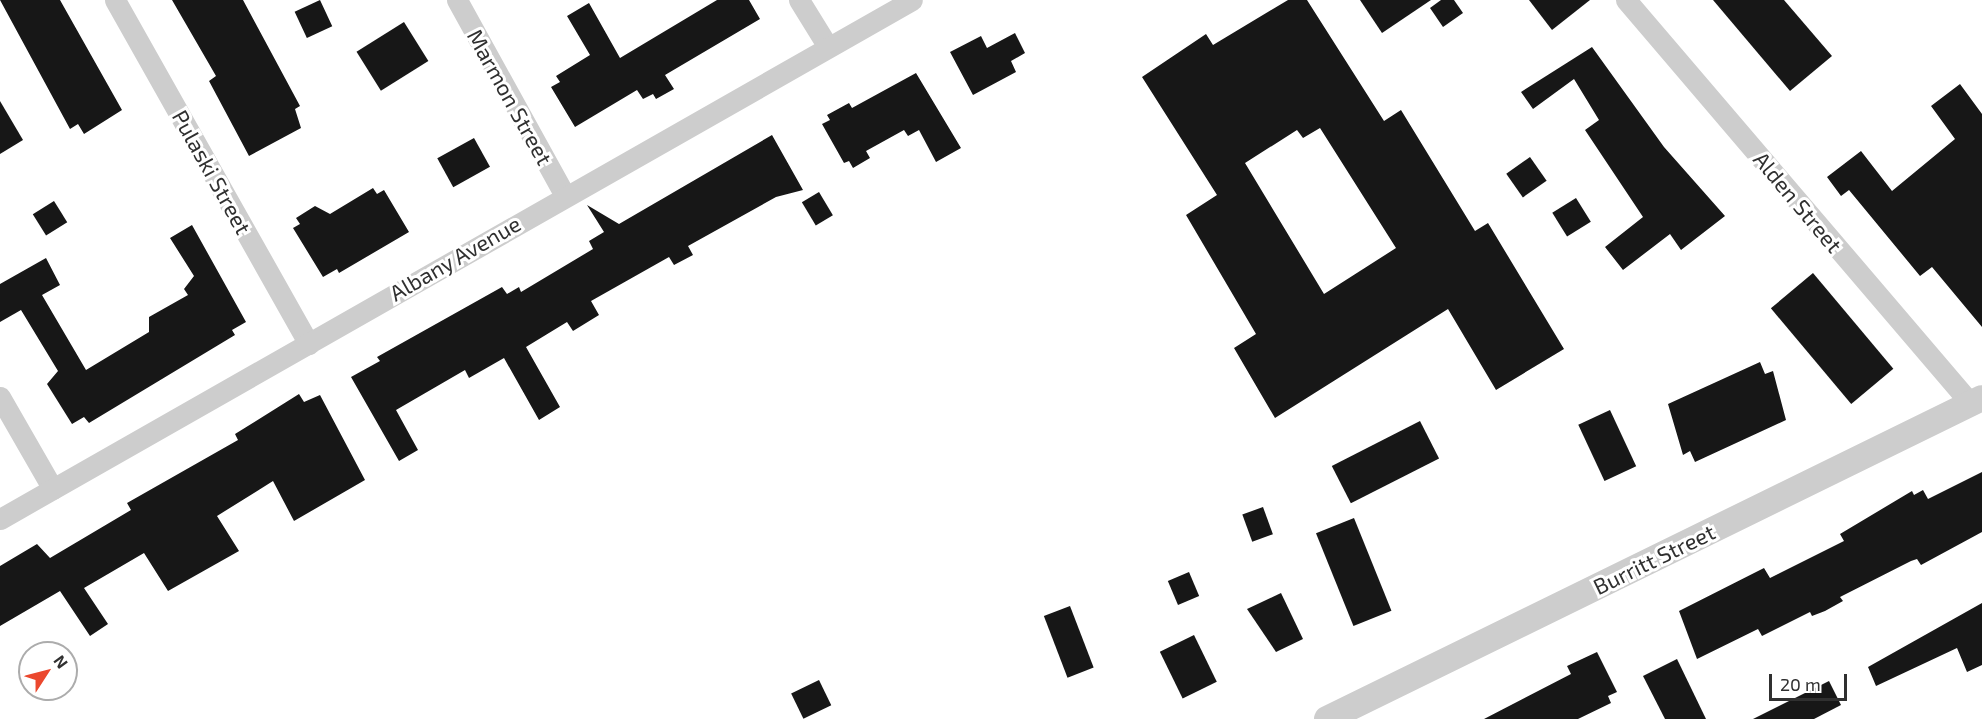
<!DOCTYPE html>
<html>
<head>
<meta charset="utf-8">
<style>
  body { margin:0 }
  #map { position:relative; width:1982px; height:719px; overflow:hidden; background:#fff; font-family:"Exo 2",sans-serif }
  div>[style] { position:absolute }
  .building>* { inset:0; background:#171717; transform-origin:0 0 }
  .minor>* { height:21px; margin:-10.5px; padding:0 10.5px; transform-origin:10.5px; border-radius:10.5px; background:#cdcdcd }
  .tertiary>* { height:26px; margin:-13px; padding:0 13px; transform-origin:13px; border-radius:13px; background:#cdcdcd }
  span { translate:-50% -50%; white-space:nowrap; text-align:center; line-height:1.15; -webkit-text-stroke:6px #fff; paint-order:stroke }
  .street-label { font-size:22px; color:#303030 }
  .north { position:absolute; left:18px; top:641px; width:60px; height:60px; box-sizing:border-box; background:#fff; border:2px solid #acacac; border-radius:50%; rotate:54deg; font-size:16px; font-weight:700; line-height:24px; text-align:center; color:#303030 }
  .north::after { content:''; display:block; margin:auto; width:21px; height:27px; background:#eb482e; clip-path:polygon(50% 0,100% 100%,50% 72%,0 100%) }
  .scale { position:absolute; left:1769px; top:674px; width:78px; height:27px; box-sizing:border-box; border:3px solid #303030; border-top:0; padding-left:8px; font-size:18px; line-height:21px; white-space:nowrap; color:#303030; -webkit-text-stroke:4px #fff; paint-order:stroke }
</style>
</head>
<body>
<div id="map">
  <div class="building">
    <i style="clip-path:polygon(0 0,60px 0,122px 110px,84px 134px,78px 124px,70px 129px)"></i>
    <i style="clip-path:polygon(172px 0,243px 0,300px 106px,295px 109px,301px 128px,249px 156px,209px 81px,216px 76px)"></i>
    <i style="left:320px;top:0;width:29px;height:28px;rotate:65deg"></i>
    <i style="clip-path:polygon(717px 0,749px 0,760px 19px,665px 75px,674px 89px,656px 99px,653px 94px,643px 99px,637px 90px,575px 127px,551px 87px,560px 82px,556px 76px,590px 55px,567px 16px,589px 3px,620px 58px)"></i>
    <i style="clip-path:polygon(evenodd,1288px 0,1307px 0,1384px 121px,1401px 110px,1475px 231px,1488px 223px,1564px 349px,1496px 390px,1448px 309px,1275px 418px,1234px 348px,1256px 334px,1186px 215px,1217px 195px,1142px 77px,1206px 34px,1213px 45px,1288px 0,1320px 128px,1396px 248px,1324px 294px,1245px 163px,1297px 130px,1303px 138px,1320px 128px)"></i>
    <i style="clip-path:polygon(1360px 0,1431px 0,1382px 33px)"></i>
    <i style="clip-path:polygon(1441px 0,1454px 0,1463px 13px,1443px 27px,1430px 8px)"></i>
    <i style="clip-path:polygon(1529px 0,1590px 0,1552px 30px)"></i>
    <i style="clip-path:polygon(1713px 0,1784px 0,1832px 56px,1790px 91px)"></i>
    <i style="left:404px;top:22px;width:46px;height:56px;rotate:58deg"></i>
    <i style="clip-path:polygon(1015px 33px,1025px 53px,1011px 61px,1016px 72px,973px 95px,950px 52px,981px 36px,987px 48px)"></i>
    <i style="clip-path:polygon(1592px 47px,1664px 147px,1725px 216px,1681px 250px,1670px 234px,1623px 270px,1605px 247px,1643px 217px,1585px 130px,1599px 120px,1574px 79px,1533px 109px,1521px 92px)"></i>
    <i style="clip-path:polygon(916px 73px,961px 148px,936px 162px,919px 130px,908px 136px,904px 130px,866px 151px,870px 158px,853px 168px,849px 161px,844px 163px,822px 124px,830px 120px,827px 115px,849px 103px,852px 108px)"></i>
    <i style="clip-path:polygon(1960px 84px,1982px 114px,1982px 327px,1932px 267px,1920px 276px,1849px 190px,1841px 196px,1827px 177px,1861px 151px,1892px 191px,1955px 139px,1931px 106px)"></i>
    <i style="clip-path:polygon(0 101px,23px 140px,0 154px)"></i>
    <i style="clip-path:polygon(772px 135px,803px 190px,776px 197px,688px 246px,693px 255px,674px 265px,669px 257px,591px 301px,599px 315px,573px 331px,567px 322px,526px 347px,560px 407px,539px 420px,504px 358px,469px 378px,465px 370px,396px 410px,418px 450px,399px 461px,351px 377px,380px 361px,377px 357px,502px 287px,507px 294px,519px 287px,521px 292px,593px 249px,589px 241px,604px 232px,587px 205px,619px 224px)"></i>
    <i style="left:474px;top:138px;width:33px;height:42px;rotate:61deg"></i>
    <i style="left:1530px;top:157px;width:29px;height:29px;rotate:55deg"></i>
    <i style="clip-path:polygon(373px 188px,377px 194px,384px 190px,409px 232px,339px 273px,337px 269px,323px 277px,293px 228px,300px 224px,296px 218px,315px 206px,330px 214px)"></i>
    <i style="left:819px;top:192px;width:27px;height:20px;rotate:59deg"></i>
    <i style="left:1576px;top:198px;width:28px;height:28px;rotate:58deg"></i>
    <i style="left:54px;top:201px;width:25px;height:25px;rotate:58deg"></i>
    <i style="clip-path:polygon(192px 225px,246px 322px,232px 330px,235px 335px,89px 423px,84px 417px,72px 424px,47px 384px,58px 371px,21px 310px,0 322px,0 284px,46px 258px,60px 285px,42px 295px,86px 370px,149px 332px,149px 317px,188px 295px,184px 289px,194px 276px,170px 238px)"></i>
    <i style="left:1813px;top:273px;width:125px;height:55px;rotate:50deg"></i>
    <i style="clip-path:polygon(1760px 362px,1765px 374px,1773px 371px,1786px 420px,1695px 462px,1690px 451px,1683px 455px,1668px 404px)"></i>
    <i style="clip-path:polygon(299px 394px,304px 402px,320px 395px,365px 480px,294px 521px,273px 481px,217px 516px,239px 551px,168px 591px,144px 553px,84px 588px,108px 624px,90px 636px,60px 591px,0 626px,0 566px,37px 544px,50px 558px,131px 510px,127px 503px,238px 440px,235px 434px)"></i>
    <i style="left:1610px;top:410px;width:62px;height:35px;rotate:65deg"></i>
    <i style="left:1420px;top:421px;width:42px;height:99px;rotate:63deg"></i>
    <i style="clip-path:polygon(1982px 472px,1982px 532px,1921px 565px,1917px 559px,1911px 561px,1840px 597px,1843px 601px,1825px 611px,1812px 616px,1810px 612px,1762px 636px,1758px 629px,1697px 659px,1679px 611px,1764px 568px,1770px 578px,1844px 541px,1840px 534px,1912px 491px,1914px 495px,1923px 490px,1928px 499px)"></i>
    <i style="left:1263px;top:507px;width:29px;height:22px;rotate:70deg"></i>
    <i style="left:1354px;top:518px;width:100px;height:41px;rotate:68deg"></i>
    <i style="left:1189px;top:572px;width:26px;height:23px;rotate:67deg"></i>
    <i style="clip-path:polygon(1281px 593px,1303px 639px,1276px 652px,1247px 609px)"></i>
    <i style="clip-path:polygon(1982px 603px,1982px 665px,1967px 672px,1957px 648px,1876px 686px,1868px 667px)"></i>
    <i style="left:1070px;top:606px;width:66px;height:28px;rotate:69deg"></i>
    <i style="left:1194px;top:635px;width:52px;height:38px;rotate:64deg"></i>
    <i style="clip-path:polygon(1597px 652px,1617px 692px,1608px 696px,1611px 703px,1578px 719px,1484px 719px,1571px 674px,1567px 666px)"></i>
    <i style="clip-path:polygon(1677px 659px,1706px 719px,1665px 719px,1643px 676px)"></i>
    <i style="left:819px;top:680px;width:28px;height:31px;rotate:64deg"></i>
    <i style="clip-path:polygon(1829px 681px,1841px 705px,1814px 719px,1753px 719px)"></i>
  </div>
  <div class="minor">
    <i style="left:115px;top:0;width:395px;rotate:60.6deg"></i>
    <i style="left:457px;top:0;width:222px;rotate:61.1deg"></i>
    <i style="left:799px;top:0;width:55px;rotate:58.3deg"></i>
    <i style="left:1626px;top:0;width:531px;rotate:49.5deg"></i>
    <i style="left:0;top:397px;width:106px;rotate:60.1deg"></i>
    <i style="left:0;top:519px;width:1049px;rotate:-29.64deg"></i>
  </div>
  <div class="tertiary">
    <i style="left:1327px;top:719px;width:729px;rotate:-26.11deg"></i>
  </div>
  <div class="street-label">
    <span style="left:510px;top:97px;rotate:61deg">Marmon Street</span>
    <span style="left:212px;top:172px;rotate:61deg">Pulaski Street</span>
    <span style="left:1798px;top:202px;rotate:50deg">Alden Street</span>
    <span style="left:455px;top:258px;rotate:-30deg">Albany Avenue</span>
    <span style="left:1654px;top:559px;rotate:-26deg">Burritt Street</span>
  </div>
  <div class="north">N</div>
  <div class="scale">20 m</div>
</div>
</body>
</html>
